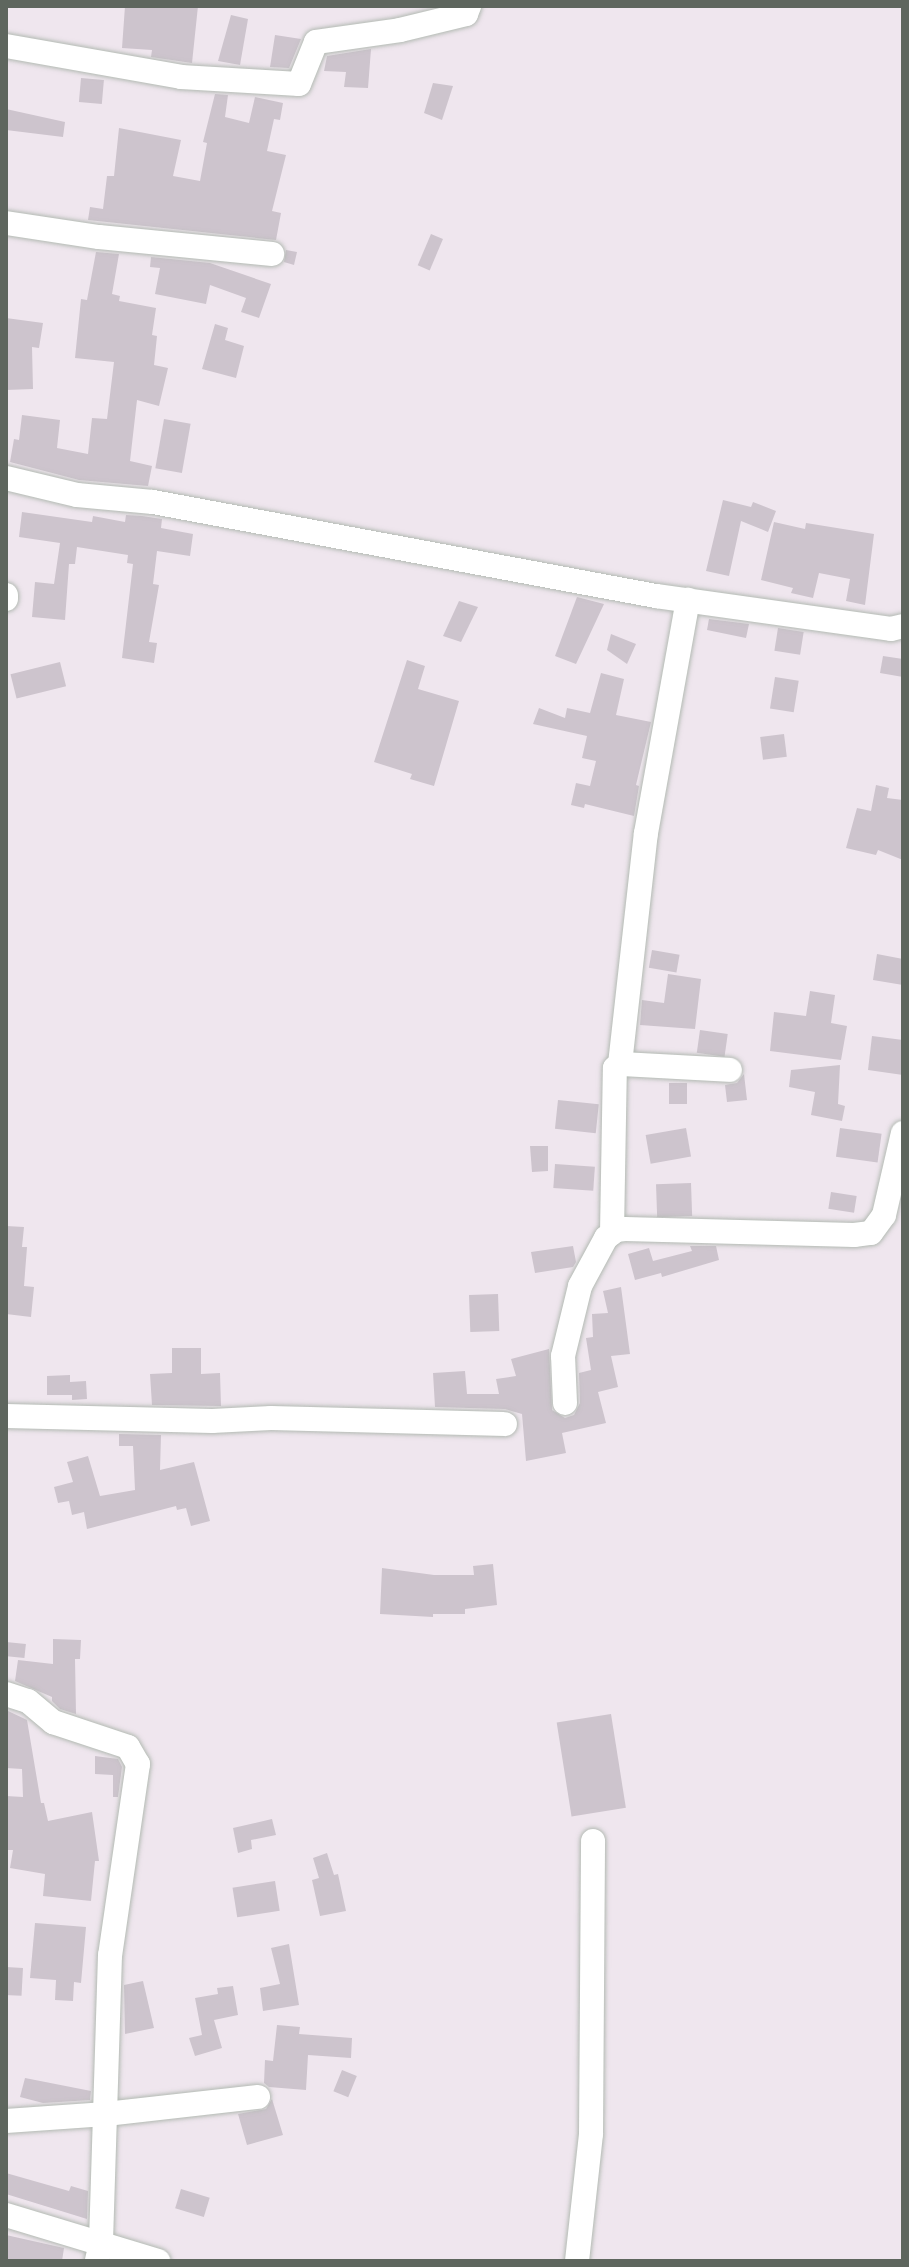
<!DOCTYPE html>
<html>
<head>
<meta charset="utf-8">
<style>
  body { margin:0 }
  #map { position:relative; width:909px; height:2267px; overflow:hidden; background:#efe6ee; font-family:"DM Sans",sans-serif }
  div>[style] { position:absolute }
  .building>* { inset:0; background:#cdc4cd; transform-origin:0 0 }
  .roads { filter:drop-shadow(0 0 2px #b3bab3) drop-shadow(0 0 2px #b3bab3) }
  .minor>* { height:24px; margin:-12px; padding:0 12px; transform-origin:12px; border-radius:12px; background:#fff }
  span { translate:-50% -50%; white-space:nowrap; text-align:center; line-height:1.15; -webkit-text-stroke:7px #fff; paint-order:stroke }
  .frame { position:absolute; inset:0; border:8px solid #5e665e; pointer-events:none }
</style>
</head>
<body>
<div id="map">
  <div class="building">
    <i style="clip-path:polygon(125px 6px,198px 6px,192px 63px,151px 57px,152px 50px,122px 48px)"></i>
    <i style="clip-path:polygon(231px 15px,248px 19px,240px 65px,218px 61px)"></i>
    <i style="clip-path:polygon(275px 35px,301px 39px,289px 68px,270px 67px)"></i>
    <i style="clip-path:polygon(371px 49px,368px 88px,344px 87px,346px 72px,324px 71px,327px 56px)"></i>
    <i style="left:81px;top:78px;width:23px;height:24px;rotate:5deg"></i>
    <i style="clip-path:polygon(433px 83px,453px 86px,442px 120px,424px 113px)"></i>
    <i style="clip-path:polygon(215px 94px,228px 95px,225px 117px,249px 123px,255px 97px,283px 103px,280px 120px,274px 119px,267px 151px,286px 155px,272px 211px,281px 213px,276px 240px,88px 220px,90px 207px,103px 209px,107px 176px,114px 176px,119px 128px,181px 140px,173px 176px,200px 181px,207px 143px,203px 142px)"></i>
    <i style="clip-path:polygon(6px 109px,65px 122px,63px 137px,6px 130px)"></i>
    <i style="left:431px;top:234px;width:13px;height:34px;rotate:23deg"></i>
    <i style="clip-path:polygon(286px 250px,297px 252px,294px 265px,284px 262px)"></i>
    <i style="clip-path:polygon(96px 252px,119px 254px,112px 294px,120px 296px,119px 301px,156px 308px,152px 335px,157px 336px,154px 365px,168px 368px,159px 406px,137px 400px,130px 461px,152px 466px,148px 486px,79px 480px,10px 462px,14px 439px,19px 440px,22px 415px,60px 420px,57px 448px,88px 454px,92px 418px,107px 419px,114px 362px,75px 358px,81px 299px,87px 300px)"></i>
    <i style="clip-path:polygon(151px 257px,210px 263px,271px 284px,259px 318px,241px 312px,246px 298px,210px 285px,206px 304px,155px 294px,160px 268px,150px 267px)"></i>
    <i style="clip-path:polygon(6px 318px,43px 323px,39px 348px,32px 347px,33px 389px,6px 390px)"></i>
    <i style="clip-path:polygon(215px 324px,228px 328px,225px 340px,244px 346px,236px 378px,202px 369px)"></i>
    <i style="left:164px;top:419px;width:27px;height:50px;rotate:10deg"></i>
    <i style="clip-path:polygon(723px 500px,751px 507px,753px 502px,776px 511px,768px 532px,741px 521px,729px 576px,706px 571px)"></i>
    <i style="clip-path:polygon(22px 512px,92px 522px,93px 516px,125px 522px,126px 515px,142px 516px,162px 519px,161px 528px,193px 534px,190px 556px,157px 551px,153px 584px,159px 585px,149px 642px,157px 643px,154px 663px,122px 658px,133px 564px,127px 563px,128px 555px,77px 547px,75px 564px,69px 564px,65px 620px,32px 617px,35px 582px,54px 584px,60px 543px,19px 537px)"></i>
    <i style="clip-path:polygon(774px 522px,805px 529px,806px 523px,874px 534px,865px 605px,846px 601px,850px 579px,819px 573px,813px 598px,791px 593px,793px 588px,761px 580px)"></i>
    <i style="clip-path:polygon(577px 597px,604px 604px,576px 664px,555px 656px)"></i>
    <i style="clip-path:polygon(459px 601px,478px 607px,461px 642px,443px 636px)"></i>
    <i style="clip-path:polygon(709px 619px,749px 624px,746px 638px,707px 630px)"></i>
    <i style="left:778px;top:628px;width:26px;height:23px;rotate:9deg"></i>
    <i style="clip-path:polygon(611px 634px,636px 644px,627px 664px,607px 650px)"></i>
    <i style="clip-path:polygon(883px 656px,903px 659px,903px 677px,880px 673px)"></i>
    <i style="clip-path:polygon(407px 660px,425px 666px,418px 689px,459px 701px,434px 786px,410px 779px,412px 774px,374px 762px)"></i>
    <i style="left:60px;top:662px;width:25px;height:51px;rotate:76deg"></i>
    <i style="clip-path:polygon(601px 673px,624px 679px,616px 715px,651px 722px,636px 785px,639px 786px,634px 816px,585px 804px,584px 808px,571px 805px,576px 783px,590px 786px,596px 761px,582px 758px,587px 736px,533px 724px,539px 708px,565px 718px,567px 708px,590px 713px)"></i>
    <i style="left:775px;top:677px;width:24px;height:32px;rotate:9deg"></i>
    <i style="left:784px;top:734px;width:23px;height:24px;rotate:83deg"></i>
    <i style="clip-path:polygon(876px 785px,889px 788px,887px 798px,903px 800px,903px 860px,878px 850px,876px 855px,846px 848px,857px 808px,871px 811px)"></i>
    <i style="left:652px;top:950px;width:28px;height:18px;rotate:10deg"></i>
    <i style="clip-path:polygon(877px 954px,903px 959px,903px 985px,873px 980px)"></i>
    <i style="clip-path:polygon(668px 974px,701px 979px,695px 1029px,640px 1025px,642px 1000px,664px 1003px)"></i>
    <i style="clip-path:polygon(810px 991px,835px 995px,831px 1023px,847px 1026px,841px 1060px,770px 1051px,774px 1012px,806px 1016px)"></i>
    <i style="left:700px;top:1030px;width:28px;height:23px;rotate:8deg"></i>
    <i style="clip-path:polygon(872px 1036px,903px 1040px,903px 1075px,868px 1070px)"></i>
    <i style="clip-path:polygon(840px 1065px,838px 1104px,845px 1106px,842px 1121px,811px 1115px,815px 1092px,789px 1087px,791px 1070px)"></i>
    <i style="clip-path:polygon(744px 1074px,747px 1100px,727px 1102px,725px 1085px,737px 1083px)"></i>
    <i style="left:669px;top:1083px;width:18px;height:21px"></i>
    <i style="left:558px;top:1100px;width:41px;height:29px;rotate:6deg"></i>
    <i style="left:686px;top:1128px;width:29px;height:41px;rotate:80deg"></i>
    <i style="left:840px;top:1128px;width:42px;height:29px;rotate:8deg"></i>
    <i style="clip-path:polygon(530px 1146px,548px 1146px,548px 1171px,532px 1172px)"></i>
    <i style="left:555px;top:1164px;width:40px;height:24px;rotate:4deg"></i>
    <i style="left:691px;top:1183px;width:33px;height:35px;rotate:88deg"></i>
    <i style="left:831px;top:1192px;width:26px;height:17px;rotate:9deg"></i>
    <i style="clip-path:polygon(6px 1226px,24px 1227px,22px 1247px,27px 1247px,24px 1286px,34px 1287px,31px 1317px,6px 1314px)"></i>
    <i style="clip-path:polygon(573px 1246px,576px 1262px,573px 1267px,535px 1273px,531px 1252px)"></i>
    <i style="clip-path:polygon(690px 1246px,716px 1246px,719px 1260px,662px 1277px,661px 1273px,635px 1280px,628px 1254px,649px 1248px,653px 1261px,692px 1251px)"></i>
    <i style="clip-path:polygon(621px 1287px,630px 1354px,611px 1356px,618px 1387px,598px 1392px,606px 1423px,562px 1433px,566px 1453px,526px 1461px,522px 1414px,505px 1409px,435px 1407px,433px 1373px,465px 1371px,467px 1394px,499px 1394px,496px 1379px,516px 1376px,511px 1359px,549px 1349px,552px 1410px,565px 1418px,574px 1415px,580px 1403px,579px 1373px,591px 1370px,586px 1338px,593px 1337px,592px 1314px,608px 1313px,603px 1291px)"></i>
    <i style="left:498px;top:1294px;width:37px;height:29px;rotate:88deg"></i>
    <i style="clip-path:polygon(172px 1348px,201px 1348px,201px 1374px,220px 1373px,221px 1406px,152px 1405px,150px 1374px,172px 1373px)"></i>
    <i style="clip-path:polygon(70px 1375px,70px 1382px,86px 1381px,87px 1399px,72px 1400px,72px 1395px,47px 1395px,47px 1376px)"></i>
    <i style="clip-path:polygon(119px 1434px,161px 1435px,160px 1470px,194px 1462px,210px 1521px,191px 1526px,186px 1508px,177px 1510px,176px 1506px,87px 1529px,84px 1512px,72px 1515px,69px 1501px,58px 1503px,54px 1487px,73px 1482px,67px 1462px,88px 1456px,100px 1496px,135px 1490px,133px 1446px,119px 1446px)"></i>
    <i style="clip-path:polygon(493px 1564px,497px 1605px,465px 1609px,465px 1614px,433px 1614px,433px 1617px,380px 1614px,382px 1568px,434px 1575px,474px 1575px,473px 1566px)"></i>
    <i style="clip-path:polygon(53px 1639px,81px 1640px,80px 1659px,75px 1659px,76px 1714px,60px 1709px,52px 1701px,52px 1697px,15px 1681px,18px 1660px,53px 1664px)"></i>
    <i style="left:6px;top:1642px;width:20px;height:14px;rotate:6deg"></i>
    <i style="clip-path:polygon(6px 1710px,27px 1720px,41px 1803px,44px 1803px,48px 1821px,92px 1812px,99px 1861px,95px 1861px,91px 1901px,43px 1896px,45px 1874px,10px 1868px,13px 1850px,6px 1850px,6px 1796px,23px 1797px,22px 1769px,6px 1768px)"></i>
    <i style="left:611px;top:1714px;width:95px;height:55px;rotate:81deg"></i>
    <i style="clip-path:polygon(95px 1756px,118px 1759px,122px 1767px,118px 1797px,113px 1797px,113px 1775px,95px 1774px)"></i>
    <i style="clip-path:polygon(272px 1819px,276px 1835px,251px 1840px,252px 1849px,238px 1853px,233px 1828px)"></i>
    <i style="clip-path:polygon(327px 1853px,334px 1875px,338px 1874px,346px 1911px,320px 1916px,312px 1880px,319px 1878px,313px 1858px)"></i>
    <i style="left:275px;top:1881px;width:30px;height:43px;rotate:81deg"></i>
    <i style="clip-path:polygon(35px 1923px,86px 1927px,81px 1983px,74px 1982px,73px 2001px,55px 2000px,56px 1980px,30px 1978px)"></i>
    <i style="clip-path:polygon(289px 1944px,299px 2005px,263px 2011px,260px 1988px,280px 1984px,271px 1948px)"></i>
    <i style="left:6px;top:1967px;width:17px;height:28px;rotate:3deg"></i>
    <i style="clip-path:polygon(143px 1981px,154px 2028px,125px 2034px,124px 1985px)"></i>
    <i style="clip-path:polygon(233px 1986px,238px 2015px,214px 2020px,222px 2048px,195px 2056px,189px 2038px,202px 2035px,195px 1998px,218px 1994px,217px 1988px)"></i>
    <i style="clip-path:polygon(277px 2025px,300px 2027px,299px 2034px,352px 2038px,351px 2058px,308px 2055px,306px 2090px,269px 2087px,264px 2083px,265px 2060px,273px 2061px)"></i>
    <i style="left:342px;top:2070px;width:16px;height:23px;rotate:22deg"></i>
    <i style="clip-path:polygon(25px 2078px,91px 2091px,90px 2100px,43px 2103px,20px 2097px)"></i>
    <i style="clip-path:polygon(272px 2099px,283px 2135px,247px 2145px,238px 2114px,266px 2109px)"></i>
    <i style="clip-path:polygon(6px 2173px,69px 2191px,71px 2186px,88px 2191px,87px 2219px,6px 2194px)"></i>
    <i style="left:181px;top:2189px;width:30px;height:20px;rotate:17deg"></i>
    <i style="clip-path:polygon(6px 2235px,64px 2248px,62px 2261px,6px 2261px)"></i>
  </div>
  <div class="roads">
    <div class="minor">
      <i style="left:6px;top:46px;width:178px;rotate:10deg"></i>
      <i style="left:181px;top:77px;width:118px;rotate:3.4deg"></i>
      <i style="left:299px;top:84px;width:45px;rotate:-68deg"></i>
      <i style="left:316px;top:42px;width:85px;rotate:-8.1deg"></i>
      <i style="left:400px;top:30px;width:68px;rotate:-13.6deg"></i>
      <i style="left:466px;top:14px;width:9px;rotate:-69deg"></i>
      <i style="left:6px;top:223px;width:94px;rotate:8.6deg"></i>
      <i style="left:99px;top:237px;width:174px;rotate:5.6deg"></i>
      <i style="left:6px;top:478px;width:73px;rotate:13.5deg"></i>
      <i style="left:77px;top:495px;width:76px;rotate:5.3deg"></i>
      <i style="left:153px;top:502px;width:512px;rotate:10.59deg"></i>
      <i style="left:656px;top:596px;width:237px;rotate:8deg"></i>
      <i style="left:891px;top:629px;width:12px;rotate:-14deg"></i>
      <i style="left:6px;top:595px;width:4px;rotate:90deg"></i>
      <i style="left:620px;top:1064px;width:232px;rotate:-83.6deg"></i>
      <i style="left:646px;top:833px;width:237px;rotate:-79.8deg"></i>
      <i style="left:612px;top:1233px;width:165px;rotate:-89deg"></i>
      <i style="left:615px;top:1068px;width:6px;rotate:-39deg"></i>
      <i style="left:620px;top:1064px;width:110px;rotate:3.1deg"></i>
      <i style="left:565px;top:1403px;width:47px;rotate:-92.4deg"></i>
      <i style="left:563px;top:1356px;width:72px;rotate:-76.3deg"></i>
      <i style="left:580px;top:1286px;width:55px;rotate:-61.6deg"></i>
      <i style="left:606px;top:1238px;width:13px;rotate:-39deg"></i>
      <i style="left:616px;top:1230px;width:9px;rotate:-6deg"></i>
      <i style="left:625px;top:1229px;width:229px;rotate:1.5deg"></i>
      <i style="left:854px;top:1235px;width:17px;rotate:-7deg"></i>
      <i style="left:871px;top:1233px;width:22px;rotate:-54deg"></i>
      <i style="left:884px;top:1215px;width:84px;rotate:-77deg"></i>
      <i style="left:6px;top:1416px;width:206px;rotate:1.4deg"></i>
      <i style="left:212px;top:1421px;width:59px;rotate:-2.9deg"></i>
      <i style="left:271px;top:1418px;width:234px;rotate:1.5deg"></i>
      <i style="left:6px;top:1694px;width:23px;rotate:18deg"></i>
      <i style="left:28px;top:1701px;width:33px;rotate:40deg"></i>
      <i style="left:53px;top:1722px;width:79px;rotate:18.4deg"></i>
      <i style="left:128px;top:1747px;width:20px;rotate:60deg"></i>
      <i style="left:138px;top:1764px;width:193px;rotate:98.3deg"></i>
      <i style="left:110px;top:1955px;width:288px;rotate:91.8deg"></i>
      <i style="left:101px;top:2243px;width:18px;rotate:103deg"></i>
      <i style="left:6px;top:2121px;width:100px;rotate:-4deg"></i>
      <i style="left:106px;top:2114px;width:153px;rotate:-6.4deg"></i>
      <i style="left:6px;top:2215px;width:159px;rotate:16.8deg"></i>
      <i style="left:577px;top:2261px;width:128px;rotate:-83.7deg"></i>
      <i style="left:591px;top:2134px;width:293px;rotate:-89.6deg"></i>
    </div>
  </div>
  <div class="frame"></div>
</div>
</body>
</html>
